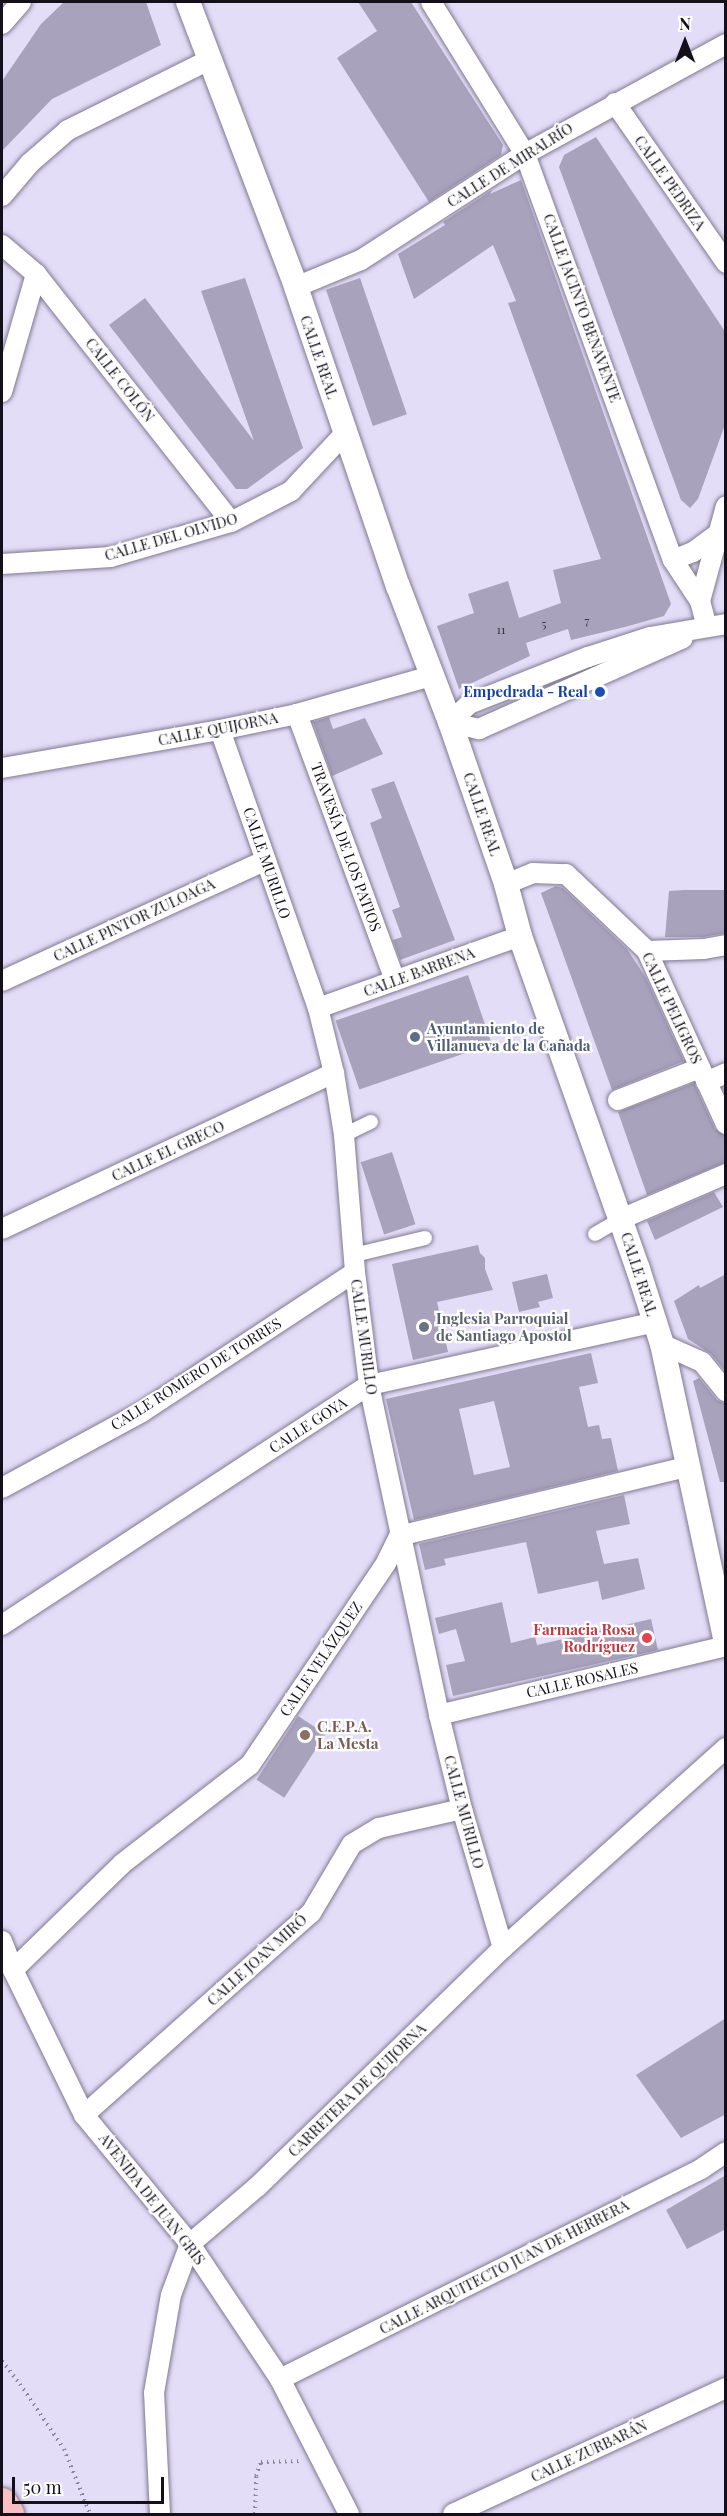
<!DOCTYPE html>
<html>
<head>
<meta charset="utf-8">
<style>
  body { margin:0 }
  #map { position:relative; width:727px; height:2516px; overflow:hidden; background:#e4ddf8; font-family:"Playfair Display",serif }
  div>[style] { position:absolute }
  .building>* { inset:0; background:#a9a2bc; transform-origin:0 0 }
  .path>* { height:4px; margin-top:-2px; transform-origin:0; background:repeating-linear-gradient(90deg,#8b8599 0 1.5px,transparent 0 6px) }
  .roads { filter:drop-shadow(0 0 2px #7f7991) drop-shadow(0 0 2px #7f7991) }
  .pedestrian>* { height:14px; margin:-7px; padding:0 7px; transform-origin:7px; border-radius:7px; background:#fff }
  .minor>* { height:20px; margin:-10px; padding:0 10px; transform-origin:10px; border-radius:10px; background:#fff }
  .tertiary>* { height:24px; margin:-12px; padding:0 12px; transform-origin:12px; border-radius:12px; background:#fff }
  .trunk>* { height:32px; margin:-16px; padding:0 16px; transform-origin:16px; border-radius:16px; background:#f8c0c2 }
  .dots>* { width:16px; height:16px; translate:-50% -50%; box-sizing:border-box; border:3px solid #fff; border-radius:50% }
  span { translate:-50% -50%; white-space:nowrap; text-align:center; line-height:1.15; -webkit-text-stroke:4.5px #fff; paint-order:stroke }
  .number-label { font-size:12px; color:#383442 }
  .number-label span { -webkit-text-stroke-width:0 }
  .street-label { font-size:15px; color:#13101a }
  .transit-label { font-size:15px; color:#164399; font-weight:700 }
  .right { translate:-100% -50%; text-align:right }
  .service-label { font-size:15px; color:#4e5e75; font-weight:700 }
  .left { translate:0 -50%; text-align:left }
  .worship-label { font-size:15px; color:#5b616d; font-weight:700 }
  .health-label { font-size:15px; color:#be3a42; font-weight:700 }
  .education-label { font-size:15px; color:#785e54; font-weight:700 }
  .frame { position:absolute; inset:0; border:3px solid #13101a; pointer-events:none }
  .north { position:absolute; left:655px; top:12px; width:60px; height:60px; -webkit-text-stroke:4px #fff; paint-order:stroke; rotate:0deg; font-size:16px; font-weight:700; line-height:24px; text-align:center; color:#13101a }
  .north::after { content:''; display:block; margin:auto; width:21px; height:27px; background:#13101a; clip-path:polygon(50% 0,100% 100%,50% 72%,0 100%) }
  .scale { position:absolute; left:12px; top:2477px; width:152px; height:27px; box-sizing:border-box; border:3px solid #13101a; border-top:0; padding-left:8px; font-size:18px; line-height:21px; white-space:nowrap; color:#13101a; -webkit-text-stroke:4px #fff; paint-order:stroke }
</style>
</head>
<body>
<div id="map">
  <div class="building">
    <i style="clip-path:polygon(64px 2px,146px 2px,161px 45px,52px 99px,2px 151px,2px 81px,41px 24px)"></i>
    <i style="clip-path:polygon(358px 2px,411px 2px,503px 145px,501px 155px,429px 202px,337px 58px,377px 31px)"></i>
    <i style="clip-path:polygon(596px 137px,726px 333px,726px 422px,698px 499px,690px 508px,681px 500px,559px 167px,564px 155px)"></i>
    <i style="clip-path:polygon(521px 180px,671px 604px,664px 616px,625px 627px,571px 640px,568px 629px,526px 643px,530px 656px,459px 689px,437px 626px,474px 613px,468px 594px,508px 581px,519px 618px,561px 603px,553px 570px,601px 559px,508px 303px,516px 301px,493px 245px,414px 299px,398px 254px,445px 225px,443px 222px,492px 190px,490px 194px)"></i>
    <i style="clip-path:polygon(245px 278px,303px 448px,247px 489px,236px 489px,109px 325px,145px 298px,254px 441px,201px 291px)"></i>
    <i style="left:360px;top:278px;width:144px;height:36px;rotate:71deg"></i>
    <i style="clip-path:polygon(329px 717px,333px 729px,365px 718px,383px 754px,332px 776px,313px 722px)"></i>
    <i style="clip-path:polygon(394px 781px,455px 940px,400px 960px,393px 940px,402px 937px,392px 910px,400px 907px,370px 823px,382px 818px,371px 789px)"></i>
    <i style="clip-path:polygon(556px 886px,563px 888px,627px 949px,646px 978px,684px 1061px,612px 1090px,541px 893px)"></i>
    <i style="clip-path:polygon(684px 890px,726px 890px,726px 933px,703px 937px,665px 937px,669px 891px)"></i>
    <i style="left:468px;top:975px;width:73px;height:140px;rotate:71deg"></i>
    <i style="clip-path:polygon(694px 1083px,715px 1129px,726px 1136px,726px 1162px,647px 1195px,618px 1112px)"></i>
    <i style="left:392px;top:1152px;width:76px;height:33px;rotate:72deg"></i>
    <i style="clip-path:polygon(714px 1192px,723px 1207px,655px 1240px,647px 1221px)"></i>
    <i style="clip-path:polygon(478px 1245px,480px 1253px,485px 1258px,485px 1269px,493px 1290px,437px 1302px,448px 1352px,413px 1360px,392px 1264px)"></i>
    <i style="clip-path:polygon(547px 1274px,553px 1298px,538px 1302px,540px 1307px,519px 1312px,512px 1282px)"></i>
    <i style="clip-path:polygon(726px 1274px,726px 1372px,711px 1354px,688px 1339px,674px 1301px,699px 1285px,700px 1288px)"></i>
    <i style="clip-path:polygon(evenodd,591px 1353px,598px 1383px,579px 1387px,588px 1427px,599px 1425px,602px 1439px,611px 1438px,618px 1471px,414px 1520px,386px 1399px,591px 1353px,494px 1401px,510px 1467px,474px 1475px,459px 1409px,494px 1401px)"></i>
    <i style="clip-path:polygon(699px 1378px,717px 1400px,726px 1404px,726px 1482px,720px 1482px,693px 1381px)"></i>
    <i style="clip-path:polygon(624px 1495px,630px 1524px,596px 1531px,604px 1564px,638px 1558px,645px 1589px,602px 1600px,598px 1581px,538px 1594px,526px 1542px,444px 1559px,446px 1565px,425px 1570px,419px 1544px)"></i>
    <i style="clip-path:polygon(502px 1602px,511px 1643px,535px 1637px,537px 1645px,651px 1619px,658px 1650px,453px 1696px,446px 1665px,465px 1661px,456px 1629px,439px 1634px,435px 1618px)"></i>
    <i style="left:298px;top:1716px;width:33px;height:76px;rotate:33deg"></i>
    <i style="clip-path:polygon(726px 2018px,726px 2114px,681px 2138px,636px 2075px)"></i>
    <i style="clip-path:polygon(726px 2175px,726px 2229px,687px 2249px,666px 2210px)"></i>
  </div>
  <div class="path">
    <i style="left:2px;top:2361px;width:29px;rotate:52deg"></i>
    <i style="left:20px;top:2384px;width:78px;rotate:55.9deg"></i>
    <i style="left:64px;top:2449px;width:70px;rotate:68.2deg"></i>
    <i style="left:255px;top:2514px;width:38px;rotate:-88deg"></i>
    <i style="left:256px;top:2476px;width:15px;rotate:-70deg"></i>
    <i style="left:261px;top:2462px;width:41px;rotate:-1.4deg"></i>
  </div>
  <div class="roads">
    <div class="pedestrian">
      <i style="left:344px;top:1135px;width:30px;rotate:-26deg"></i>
      <i style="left:595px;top:1234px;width:30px;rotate:-30deg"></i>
      <i style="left:354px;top:1255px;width:73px;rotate:-13.5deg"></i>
    </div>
    <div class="minor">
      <i style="left:431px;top:2px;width:179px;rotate:58.3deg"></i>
      <i style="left:525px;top:154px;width:432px;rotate:70deg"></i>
      <i style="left:673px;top:560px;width:49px;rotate:56.6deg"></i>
      <i style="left:700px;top:601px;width:27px;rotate:75deg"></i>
      <i style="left:2px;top:24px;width:29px;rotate:-49deg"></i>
      <i style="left:615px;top:103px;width:195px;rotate:55.2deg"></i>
      <i style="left:2px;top:196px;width:43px;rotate:-49.7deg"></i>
      <i style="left:30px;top:163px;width:50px;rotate:-41deg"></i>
      <i style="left:68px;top:130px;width:157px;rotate:-26.4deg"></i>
      <i style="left:2px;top:245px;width:45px;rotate:40.5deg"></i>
      <i style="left:36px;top:274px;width:315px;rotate:51.8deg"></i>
      <i style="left:296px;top:287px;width:70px;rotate:-22.6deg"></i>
      <i style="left:361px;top:260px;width:195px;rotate:-32.9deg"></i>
      <i style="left:525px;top:154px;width:229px;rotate:-28.7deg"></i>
      <i style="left:2px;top:392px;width:123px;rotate:-73.9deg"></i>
      <i style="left:673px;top:560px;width:22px;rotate:-22deg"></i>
      <i style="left:693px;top:552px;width:29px;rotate:-36deg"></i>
      <i style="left:2px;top:564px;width:109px;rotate:-3.7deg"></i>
      <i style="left:111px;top:557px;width:125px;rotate:-16.3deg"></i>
      <i style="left:231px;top:522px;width:68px;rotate:-27.3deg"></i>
      <i style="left:291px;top:491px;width:79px;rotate:-47deg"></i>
      <i style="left:700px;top:601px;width:98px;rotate:-74.7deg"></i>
      <i style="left:297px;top:714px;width:284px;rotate:69.8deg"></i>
      <i style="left:450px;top:722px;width:26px;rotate:-43deg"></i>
      <i style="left:469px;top:704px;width:128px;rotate:-21.6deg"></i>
      <i style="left:588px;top:657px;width:65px;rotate:-17.9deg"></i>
      <i style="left:650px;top:637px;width:77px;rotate:-9.7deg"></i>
      <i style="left:450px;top:722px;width:30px;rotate:14deg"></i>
      <i style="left:479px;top:729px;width:223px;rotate:-24deg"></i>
      <i style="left:220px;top:730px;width:295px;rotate:70.6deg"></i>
      <i style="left:318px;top:1008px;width:67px;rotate:76.2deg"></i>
      <i style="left:334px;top:1073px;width:63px;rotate:80.8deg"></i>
      <i style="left:344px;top:1135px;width:137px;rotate:85.4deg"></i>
      <i style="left:355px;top:1272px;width:114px;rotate:82.9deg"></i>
      <i style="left:369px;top:1385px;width:337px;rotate:78deg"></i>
      <i style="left:439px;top:1715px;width:97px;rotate:76.3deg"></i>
      <i style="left:462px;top:1809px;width:145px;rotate:73.6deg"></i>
      <i style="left:2px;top:768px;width:221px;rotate:-9.9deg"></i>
      <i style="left:220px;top:730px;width:79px;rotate:-11.7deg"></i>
      <i style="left:297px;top:714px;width:139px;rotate:-15.8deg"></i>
      <i style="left:506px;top:884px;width:29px;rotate:-22deg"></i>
      <i style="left:533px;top:873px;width:33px;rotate:2deg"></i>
      <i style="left:566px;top:874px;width:112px;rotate:43.5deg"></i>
      <i style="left:647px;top:951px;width:190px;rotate:65.5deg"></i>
      <i style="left:647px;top:951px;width:57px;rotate:-2deg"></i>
      <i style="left:704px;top:949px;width:22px;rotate:-10deg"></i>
      <i style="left:2px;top:981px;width:290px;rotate:-24.6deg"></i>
      <i style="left:318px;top:1008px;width:214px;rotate:-19.6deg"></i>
      <i style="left:706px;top:1082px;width:22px;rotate:-24deg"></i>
      <i style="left:618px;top:1100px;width:88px;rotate:-21.3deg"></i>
      <i style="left:621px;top:1219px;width:114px;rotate:-23.2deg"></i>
      <i style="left:2px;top:1229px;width:367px;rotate:-25.2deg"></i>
      <i style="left:662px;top:1344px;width:44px;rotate:24.2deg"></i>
      <i style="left:702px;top:1362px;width:38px;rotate:51deg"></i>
      <i style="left:2px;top:1488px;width:159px;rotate:-28.5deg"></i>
      <i style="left:142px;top:1412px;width:255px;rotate:-33.3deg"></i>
      <i style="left:2px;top:1625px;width:439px;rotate:-33.2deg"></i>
      <i style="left:369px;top:1385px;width:293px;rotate:-12.4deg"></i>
      <i style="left:439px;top:1715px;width:295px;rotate:-13.5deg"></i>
      <i style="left:2px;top:1941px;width:31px;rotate:69deg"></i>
      <i style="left:13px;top:1970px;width:161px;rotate:63.9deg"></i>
      <i style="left:84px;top:2115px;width:167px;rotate:50.6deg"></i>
      <i style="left:190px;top:2244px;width:162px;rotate:56.3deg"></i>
      <i style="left:280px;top:2379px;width:152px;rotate:62.9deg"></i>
      <i style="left:13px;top:1970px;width:153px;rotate:-44.2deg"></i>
      <i style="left:123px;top:1863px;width:160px;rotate:-37.7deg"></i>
      <i style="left:250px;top:1765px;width:244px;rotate:-56deg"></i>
      <i style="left:386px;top:1563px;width:30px;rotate:-64deg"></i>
      <i style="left:399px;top:1536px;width:296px;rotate:-13.5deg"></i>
      <i style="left:84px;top:2115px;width:304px;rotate:-41.7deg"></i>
      <i style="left:311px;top:1913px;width:80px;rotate:-59.3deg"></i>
      <i style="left:352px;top:1844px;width:31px;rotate:-31deg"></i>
      <i style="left:379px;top:1828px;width:85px;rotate:-12.9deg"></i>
      <i style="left:280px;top:2379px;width:470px;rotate:-26.5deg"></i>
      <i style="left:701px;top:2169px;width:30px;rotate:-34deg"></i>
      <i style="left:160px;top:2514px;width:121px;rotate:-92.8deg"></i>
      <i style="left:154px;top:2393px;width:99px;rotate:-80.2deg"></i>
      <i style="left:171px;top:2295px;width:54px;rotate:-69.6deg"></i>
      <i style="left:190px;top:2244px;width:88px;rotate:-40.4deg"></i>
      <i style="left:257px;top:2187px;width:343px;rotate:-44.2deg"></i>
      <i style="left:503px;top:1948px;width:300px;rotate:-41.9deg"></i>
      <i style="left:453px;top:2514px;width:301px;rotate:-24.8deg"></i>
    </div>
    <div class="tertiary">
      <i style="left:188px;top:2px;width:305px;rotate:69.2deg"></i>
      <i style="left:296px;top:287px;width:316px;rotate:71.2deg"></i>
      <i style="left:398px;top:586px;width:146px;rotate:69.1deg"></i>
      <i style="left:450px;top:722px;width:171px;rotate:70.9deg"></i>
      <i style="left:506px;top:884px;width:54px;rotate:74.9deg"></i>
      <i style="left:520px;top:936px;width:353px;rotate:70.5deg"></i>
      <i style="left:638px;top:1269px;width:79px;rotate:72.3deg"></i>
      <i style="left:662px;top:1344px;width:305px;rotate:77.9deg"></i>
    </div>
    <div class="trunk">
      <i style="left:2px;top:2504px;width:12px;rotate:59deg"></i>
    </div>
  </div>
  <div class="dots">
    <i style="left:600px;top:692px;background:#1a4fb4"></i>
    <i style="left:415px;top:1037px;background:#5c6f8a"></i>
    <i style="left:424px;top:1327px;background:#6b7280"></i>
    <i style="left:647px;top:1638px;background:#e0444e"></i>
    <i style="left:305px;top:1735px;background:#8d6e63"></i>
  </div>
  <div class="number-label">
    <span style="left:587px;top:621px">7</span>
    <span style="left:544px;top:624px">5</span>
    <span style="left:501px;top:630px">11</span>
  </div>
  <div class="street-label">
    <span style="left:510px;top:165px;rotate:-32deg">CALLE DE MIRALRÍO</span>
    <span style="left:670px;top:183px;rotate:55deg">CALLE PEDRIZA</span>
    <span style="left:582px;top:308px;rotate:70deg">CALLE JACINTO BENAVENTE</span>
    <span style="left:319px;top:357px;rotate:71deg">CALLE REAL</span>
    <span style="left:120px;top:380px;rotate:52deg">CALLE COLÓN</span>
    <span style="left:171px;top:537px;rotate:-16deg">CALLE DEL OLVIDO</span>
    <span style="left:218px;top:729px;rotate:-11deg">CALLE QUIJORNA</span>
    <span style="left:482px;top:814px;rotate:71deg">CALLE REAL</span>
    <span style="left:346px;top:847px;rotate:70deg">TRAVESÍA DE LOS PATIOS</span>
    <span style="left:267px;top:863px;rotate:71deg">CALLE MURILLO</span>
    <span style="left:134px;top:920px;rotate:-25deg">CALLE PINTOR ZULOAGA</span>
    <span style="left:419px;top:972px;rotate:-20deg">CALLE BARRENA</span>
    <span style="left:672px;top:1008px;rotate:65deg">CALLE PELIGROS</span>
    <span style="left:168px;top:1151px;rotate:-25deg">CALLE EL GRECO</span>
    <span style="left:639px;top:1274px;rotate:72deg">CALLE REAL</span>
    <span style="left:364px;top:1337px;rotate:82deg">CALLE MURILLO</span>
    <span style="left:196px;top:1374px;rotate:-32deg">CALLE ROMERO DE TORRES</span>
    <span style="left:308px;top:1425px;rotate:-33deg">CALLE GOYA</span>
    <span style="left:321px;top:1659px;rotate:-56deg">CALLE VELÁZQUEZ</span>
    <span style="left:582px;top:1680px;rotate:-13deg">CALLE ROSALES</span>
    <span style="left:464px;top:1812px;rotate:75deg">CALLE MURILLO</span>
    <span style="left:257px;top:1960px;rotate:-42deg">CALLE JOAN MIRÓ</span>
    <span style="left:357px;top:2090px;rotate:-44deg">CARRETERA DE QUIJORNA</span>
    <span style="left:152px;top:2199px;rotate:52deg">AVENIDA DE JUAN GRIS</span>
    <span style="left:504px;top:2267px;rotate:-27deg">CALLE ARQUITECTO JUAN DE HERRERA</span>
    <span style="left:589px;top:2451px;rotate:-25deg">CALLE ZURBARÁN</span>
  </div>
  <div class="transit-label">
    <span class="right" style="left:588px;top:692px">Empedrada - Real</span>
  </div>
  <div class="service-label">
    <span class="left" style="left:427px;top:1037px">Ayuntamiento de<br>Villanueva de la Cañada</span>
  </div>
  <div class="worship-label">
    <span class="left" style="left:436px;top:1327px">Inglesia Parroquial<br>de Santiago Apostol</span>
  </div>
  <div class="health-label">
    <span class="right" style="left:635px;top:1638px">Farmacia Rosa<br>Rodríguez</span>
  </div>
  <div class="education-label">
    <span class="left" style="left:317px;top:1735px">C.E.P.A.<br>La Mesta</span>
  </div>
  <div class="frame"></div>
  <div class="north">N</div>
  <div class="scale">50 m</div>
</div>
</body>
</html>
